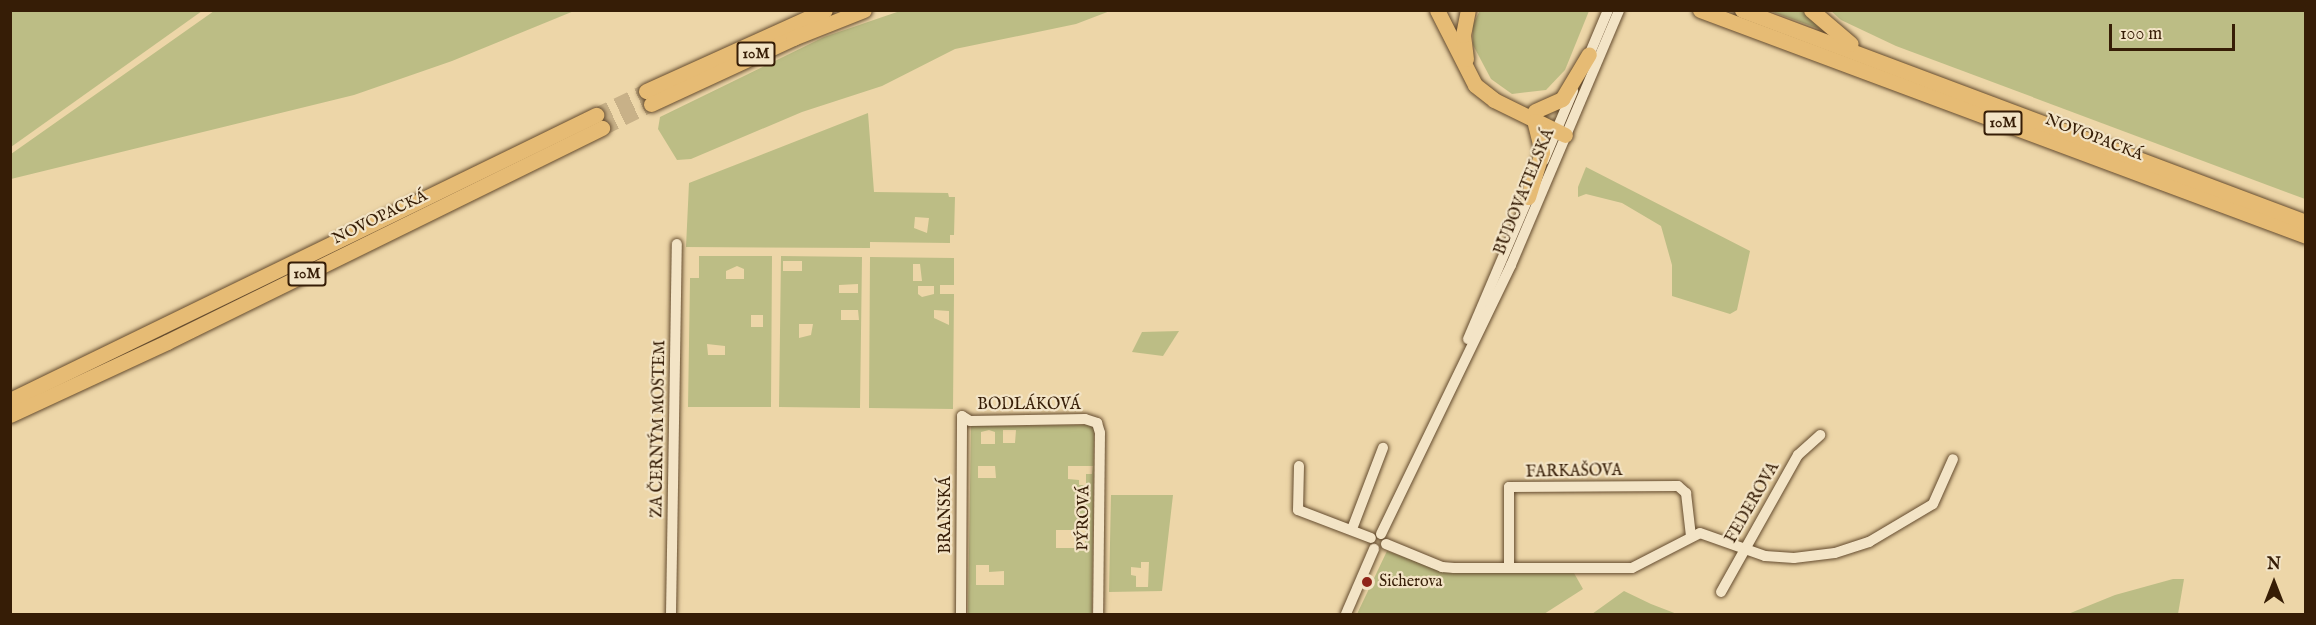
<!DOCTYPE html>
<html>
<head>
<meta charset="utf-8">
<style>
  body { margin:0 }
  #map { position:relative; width:2316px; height:625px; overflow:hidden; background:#edd6a8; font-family:"IM FELL English",serif }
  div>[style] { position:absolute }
  .green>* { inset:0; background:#bcbd85 }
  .highway-tunnel>* { height:15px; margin-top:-7.5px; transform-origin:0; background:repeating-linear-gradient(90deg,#c8b188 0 15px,transparent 0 23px) }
  .roads { filter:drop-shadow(0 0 2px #644b2e) drop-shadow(0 0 2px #644b2e) }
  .minor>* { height:10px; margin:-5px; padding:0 5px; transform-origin:5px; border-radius:5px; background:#f3e4c6 }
  .highway>* { height:15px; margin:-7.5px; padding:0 7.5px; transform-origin:7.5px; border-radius:7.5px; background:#e6bb74 }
  .dots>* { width:16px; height:16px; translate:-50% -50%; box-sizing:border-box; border:3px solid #f3e4c6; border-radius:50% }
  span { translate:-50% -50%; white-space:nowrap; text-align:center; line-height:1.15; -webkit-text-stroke:4.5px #f3e4c6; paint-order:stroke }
  .shield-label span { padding:2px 4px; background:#f3e4c6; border:2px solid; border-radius:4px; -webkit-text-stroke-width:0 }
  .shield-label { font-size:15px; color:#361d06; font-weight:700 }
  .street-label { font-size:16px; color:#361d06 }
  .poi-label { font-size:16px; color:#361d06 }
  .left { translate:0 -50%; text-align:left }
  .frame { position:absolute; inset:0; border:12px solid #361d06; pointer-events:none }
  .north { position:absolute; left:2244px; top:553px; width:60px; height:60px; -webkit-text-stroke:4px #f3e4c6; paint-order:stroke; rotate:0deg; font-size:16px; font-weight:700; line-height:24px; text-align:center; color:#361d06 }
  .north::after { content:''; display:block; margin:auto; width:21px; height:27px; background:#361d06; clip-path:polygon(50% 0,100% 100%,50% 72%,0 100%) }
  .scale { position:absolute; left:2109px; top:24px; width:126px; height:27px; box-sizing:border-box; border:3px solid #361d06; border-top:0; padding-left:8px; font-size:18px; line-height:21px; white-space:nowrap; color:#361d06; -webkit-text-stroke:4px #f3e4c6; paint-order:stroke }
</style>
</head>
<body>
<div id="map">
  <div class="green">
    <i style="clip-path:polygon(11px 10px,202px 10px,202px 11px,11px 147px)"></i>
    <i style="clip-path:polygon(1480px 10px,1589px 10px,1589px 11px,1565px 70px,1546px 90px,1512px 94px,1491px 79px,1473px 45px,1473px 25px)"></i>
    <i style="clip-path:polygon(214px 11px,214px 10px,574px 11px,452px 61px,354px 95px,11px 179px,11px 154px)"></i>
    <i style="clip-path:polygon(900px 11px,1110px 11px,1076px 24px,955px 49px,882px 86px,802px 112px,691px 159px,677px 160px,658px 129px,660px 117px,824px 37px)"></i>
    <i style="clip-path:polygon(1770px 11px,1803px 11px,1820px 29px)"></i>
    <i style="clip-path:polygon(1831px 11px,2305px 11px,2305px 199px,1896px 46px,1841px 20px)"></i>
    <i style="clip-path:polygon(evenodd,868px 113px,874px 192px,948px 193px,949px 197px,955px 197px,954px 235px,950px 235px,950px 243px,870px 242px,870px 248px,686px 247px,689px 183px,868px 113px,915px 217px,929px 218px,927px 233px,914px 228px,915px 217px)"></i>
    <i style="clip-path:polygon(1586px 167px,1750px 251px,1737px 310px,1730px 314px,1672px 296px,1672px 265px,1661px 226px,1622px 203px,1586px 194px,1578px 197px,1578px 187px)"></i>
    <i style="clip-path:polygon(evenodd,699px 256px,772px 256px,771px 407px,688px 407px,690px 278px,699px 278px,699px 256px,737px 266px,744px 269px,744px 279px,726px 279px,726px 271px,737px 266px,699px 256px,751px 315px,763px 315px,763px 327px,751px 327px,751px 315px,699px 256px,707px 344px,725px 346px,725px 355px,708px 355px,707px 344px)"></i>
    <i style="clip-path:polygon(evenodd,781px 256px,862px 257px,860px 408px,779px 407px,781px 256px,783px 261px,802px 261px,802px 271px,783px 271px,783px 261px,781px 256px,858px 284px,858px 293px,839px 293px,839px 285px,858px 284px,781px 256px,841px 310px,858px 310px,859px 320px,841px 320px,841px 310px,781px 256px,813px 324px,811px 335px,799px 338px,799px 324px,813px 324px)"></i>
    <i style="clip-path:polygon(evenodd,870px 257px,954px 258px,954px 285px,940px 285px,940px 294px,954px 294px,953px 409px,869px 408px,870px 257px,913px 264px,920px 264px,922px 281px,913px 281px,913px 264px,870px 257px,918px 286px,934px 286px,934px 294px,922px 297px,918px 294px,918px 286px,870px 257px,934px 310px,949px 311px,949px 325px,934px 318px,934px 310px)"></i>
    <i style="clip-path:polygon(1179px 331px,1163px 356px,1132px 352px,1142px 332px)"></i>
    <i style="clip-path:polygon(evenodd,1094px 425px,1092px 614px,968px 614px,971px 426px,1094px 425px,989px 430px,995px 432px,995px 444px,981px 444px,981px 432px,989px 430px,1094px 425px,1003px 430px,1016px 430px,1015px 443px,1003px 443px,1003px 430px,1094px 425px,978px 466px,995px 466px,996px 478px,978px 478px,978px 466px,1094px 425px,1068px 466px,1093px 466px,1092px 474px,1086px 474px,1086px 485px,1079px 485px,1079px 480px,1068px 479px,1068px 466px,1094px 425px,1056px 530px,1085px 530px,1085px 548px,1056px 548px,1056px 530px,1094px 425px,976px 565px,989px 565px,989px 572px,1004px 571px,1004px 585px,976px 585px,976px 565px)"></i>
    <i style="clip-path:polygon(evenodd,1111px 495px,1173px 495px,1162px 591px,1109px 592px,1111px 495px,1141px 562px,1149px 562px,1148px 587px,1136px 587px,1136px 576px,1131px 575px,1131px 567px,1141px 568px,1141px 562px)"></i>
    <i style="clip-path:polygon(1387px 551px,1440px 570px,1574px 573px,1583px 589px,1544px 614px,1357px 614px)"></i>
    <i style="clip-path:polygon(2173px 579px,2184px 579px,2178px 614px,2068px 614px,2115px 595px)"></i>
    <i style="clip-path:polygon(1624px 591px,1651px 604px,1677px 614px,1592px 614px)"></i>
  </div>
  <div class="highway-tunnel">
    <i style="left:596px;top:115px;width:55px;rotate:-25.6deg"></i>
    <i style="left:602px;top:128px;width:55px;rotate:-26.1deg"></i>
  </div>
  <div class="roads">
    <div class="minor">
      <i style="left:1587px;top:60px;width:54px;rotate:-67.2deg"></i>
      <i style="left:1544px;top:160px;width:75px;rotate:-67.2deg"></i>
      <i style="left:1468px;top:339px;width:161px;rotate:-66.9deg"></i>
      <i style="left:1299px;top:466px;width:44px;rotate:91.3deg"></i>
      <i style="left:1298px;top:510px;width:78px;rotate:21deg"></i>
      <i style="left:1352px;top:529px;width:87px;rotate:-69.1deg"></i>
      <i style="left:1381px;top:534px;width:299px;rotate:-64.2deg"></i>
      <i style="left:1511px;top:265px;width:277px;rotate:-67deg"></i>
      <i style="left:1386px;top:544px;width:61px;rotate:22.3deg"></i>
      <i style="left:1442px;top:567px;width:12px;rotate:5deg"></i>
      <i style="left:1454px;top:568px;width:178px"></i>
      <i style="left:1632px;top:568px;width:76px;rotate:-27.2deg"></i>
      <i style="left:1700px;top:533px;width:69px;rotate:19.5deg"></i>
      <i style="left:1765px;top:556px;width:29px;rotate:4deg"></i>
      <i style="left:1794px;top:558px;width:41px;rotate:-7deg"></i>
      <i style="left:1835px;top:553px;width:36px;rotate:-18deg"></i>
      <i style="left:1869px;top:542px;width:74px;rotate:-30.7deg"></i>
      <i style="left:1933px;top:504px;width:49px;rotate:-66deg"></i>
      <i style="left:1509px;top:567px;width:80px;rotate:-90deg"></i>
      <i style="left:1509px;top:487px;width:169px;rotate:-0.3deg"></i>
      <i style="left:1678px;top:486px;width:11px;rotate:41deg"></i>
      <i style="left:1686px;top:493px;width:43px;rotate:83.4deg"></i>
      <i style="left:1721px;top:592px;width:157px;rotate:-60.7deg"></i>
      <i style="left:1798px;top:455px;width:30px;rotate:-42deg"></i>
      <i style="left:671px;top:614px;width:370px;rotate:-89.1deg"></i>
      <i style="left:961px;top:614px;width:198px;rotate:-89.7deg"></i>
      <i style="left:962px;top:416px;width:9px;rotate:32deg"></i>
      <i style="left:970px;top:421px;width:115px;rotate:-1deg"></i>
      <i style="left:1085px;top:419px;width:13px;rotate:18deg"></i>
      <i style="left:1097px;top:423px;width:10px;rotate:73deg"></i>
      <i style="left:1100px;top:433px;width:181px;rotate:90.6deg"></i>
      <i style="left:1346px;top:614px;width:71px;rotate:-66.7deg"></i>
    </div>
    <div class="highway">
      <i style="left:1437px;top:10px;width:84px;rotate:63.1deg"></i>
      <i style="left:1475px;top:85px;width:24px;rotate:38deg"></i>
      <i style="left:1494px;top:100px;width:79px;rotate:26.2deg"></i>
      <i style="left:1700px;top:10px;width:647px;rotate:20.45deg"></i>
      <i style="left:1742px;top:10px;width:603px;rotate:20.6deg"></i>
      <i style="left:1811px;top:10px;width:52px;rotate:40.4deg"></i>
      <i style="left:1466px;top:59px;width:24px;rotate:-97deg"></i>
      <i style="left:1463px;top:35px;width:25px;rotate:-79deg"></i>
      <i style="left:646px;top:91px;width:196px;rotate:-24.3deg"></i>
      <i style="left:651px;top:104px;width:157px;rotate:-24.9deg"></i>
      <i style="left:793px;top:38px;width:76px;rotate:-21.5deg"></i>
      <i style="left:1535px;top:111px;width:30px;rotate:-24deg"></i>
      <i style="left:1562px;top:99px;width:52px;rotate:-59deg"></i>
      <i style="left:1528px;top:197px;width:47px;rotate:-72.7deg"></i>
      <i style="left:1542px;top:152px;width:32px;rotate:-104deg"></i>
      <i style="left:10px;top:400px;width:652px;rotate:-25.94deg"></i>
      <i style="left:10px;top:415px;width:173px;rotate:-24.9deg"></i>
      <i style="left:167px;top:342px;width:485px;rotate:-26.2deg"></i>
    </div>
  </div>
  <div class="dots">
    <i style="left:1367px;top:582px;background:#8f2418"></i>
  </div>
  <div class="shield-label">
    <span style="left:756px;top:54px">10M</span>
    <span style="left:2003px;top:123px">10M</span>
    <span style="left:307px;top:274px">10M</span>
  </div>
  <div class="street-label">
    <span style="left:2094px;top:138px;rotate:21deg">NOVOPACKÁ</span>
    <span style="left:1525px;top:192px;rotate:-68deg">BUDOVATELSKÁ</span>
    <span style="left:380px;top:218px;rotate:-26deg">NOVOPACKÁ</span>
    <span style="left:1029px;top:405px">BODLÁKOVÁ</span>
    <span style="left:659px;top:429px;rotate:-89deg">ZA ČERNÝM MOSTEM</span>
    <span style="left:1574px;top:472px;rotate:-1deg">FARKAŠOVA</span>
    <span style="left:1753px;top:503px;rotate:-60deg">FEDEROVA</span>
    <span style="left:946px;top:515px;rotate:-90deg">BRANSKÁ</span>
    <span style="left:1084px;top:518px;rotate:-89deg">PÝROVÁ</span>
  </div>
  <div class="poi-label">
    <span class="left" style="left:1379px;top:582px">Sicherova</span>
  </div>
  <div class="frame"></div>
  <div class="north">N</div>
  <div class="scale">100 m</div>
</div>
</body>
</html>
